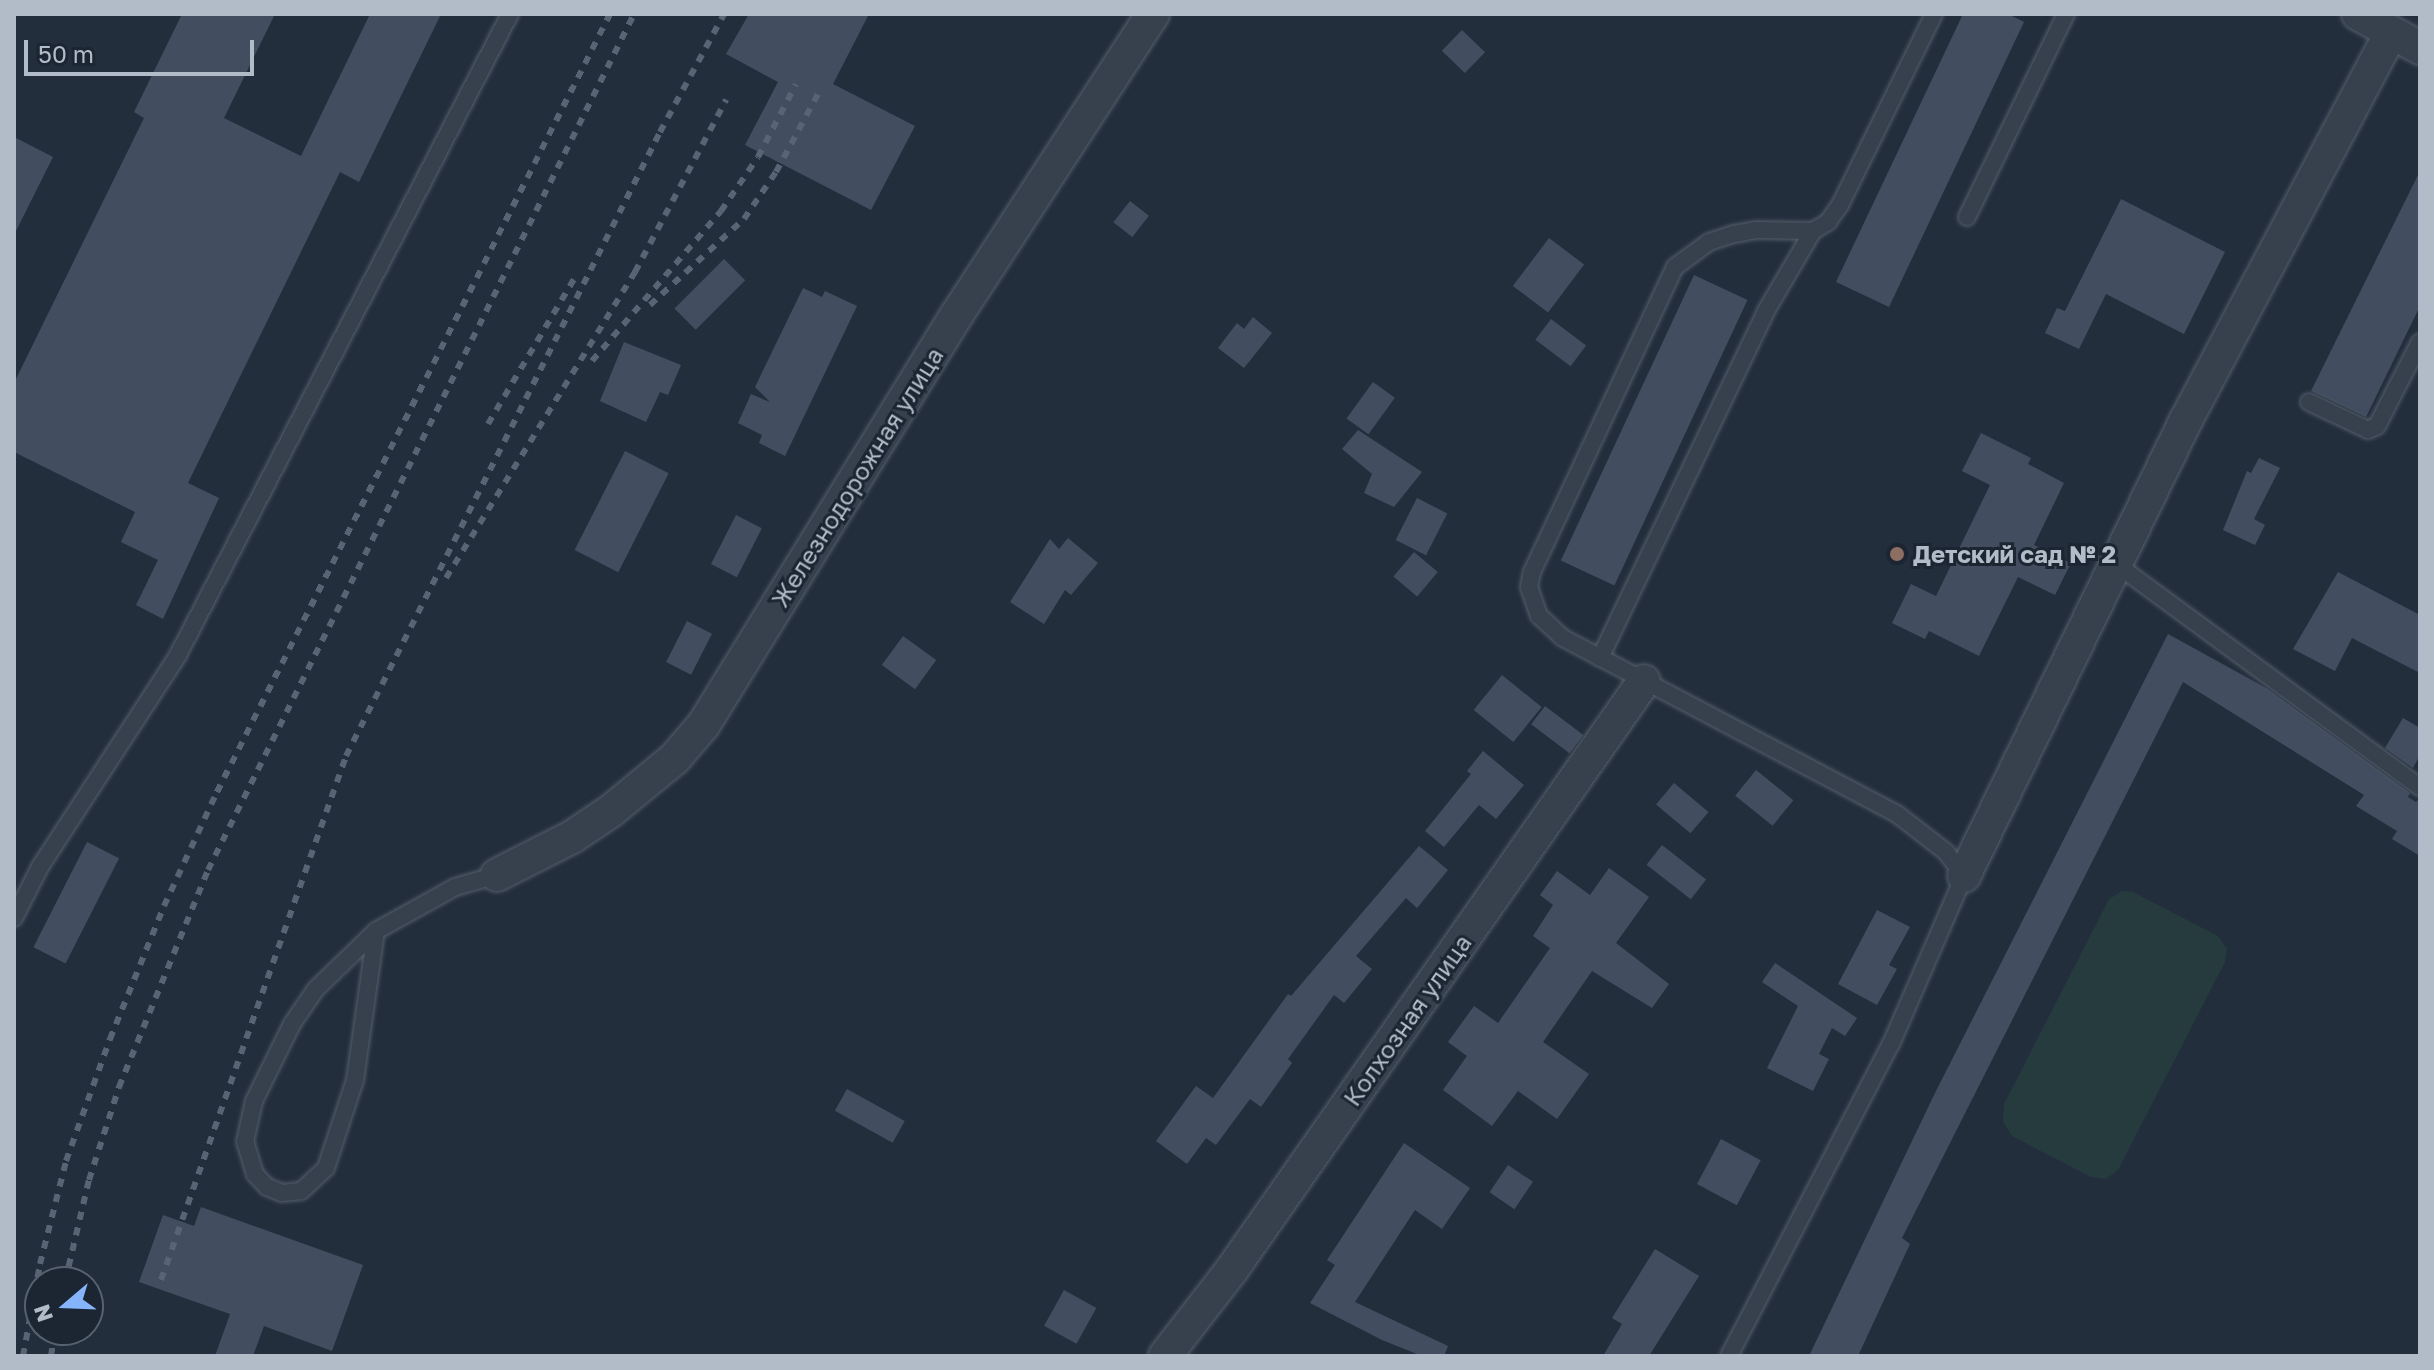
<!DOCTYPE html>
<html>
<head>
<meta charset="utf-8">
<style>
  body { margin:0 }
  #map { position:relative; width:2434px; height:1370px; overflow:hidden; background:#232e3d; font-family:"Golos Text",sans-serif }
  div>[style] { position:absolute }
  .green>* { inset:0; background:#253b3e }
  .building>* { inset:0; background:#424e5f; transform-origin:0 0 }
  .roads { filter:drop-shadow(0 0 2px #555e6b) drop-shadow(0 0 2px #555e6b) }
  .lane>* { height:16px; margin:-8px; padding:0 8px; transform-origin:8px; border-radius:8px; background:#37404d }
  .street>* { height:32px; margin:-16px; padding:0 16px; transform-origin:16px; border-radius:16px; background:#37404d }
  .rail>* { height:6px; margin-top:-3px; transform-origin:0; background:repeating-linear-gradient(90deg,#586474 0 8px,transparent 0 16px) }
  .dots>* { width:22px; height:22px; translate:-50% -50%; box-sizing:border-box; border:4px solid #1c2532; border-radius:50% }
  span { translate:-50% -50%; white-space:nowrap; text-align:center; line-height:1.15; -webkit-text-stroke:6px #1c2532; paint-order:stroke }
  .street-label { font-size:24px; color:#b2bbc8 }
  .poi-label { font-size:24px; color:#b2bbc8; font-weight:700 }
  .left { translate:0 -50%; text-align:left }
  .frame { position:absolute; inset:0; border:16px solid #b2bbc8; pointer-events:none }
  .north { position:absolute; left:24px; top:1266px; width:80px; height:80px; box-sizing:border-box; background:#1c2532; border:2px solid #58616e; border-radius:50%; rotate:251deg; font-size:22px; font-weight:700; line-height:32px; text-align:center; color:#b2bbc8 }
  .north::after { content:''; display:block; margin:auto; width:28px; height:36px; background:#86b4fa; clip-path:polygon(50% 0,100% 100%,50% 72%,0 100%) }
  .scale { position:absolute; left:24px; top:40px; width:230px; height:36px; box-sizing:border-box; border:4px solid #b2bbc8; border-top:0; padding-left:10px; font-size:24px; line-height:28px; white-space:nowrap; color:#b2bbc8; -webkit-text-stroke:6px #1c2532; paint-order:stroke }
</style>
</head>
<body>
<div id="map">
  <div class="green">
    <i style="clip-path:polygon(2122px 891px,2133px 892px,2218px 936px,2227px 949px,2225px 962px,2118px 1170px,2106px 1179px,2091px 1177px,2012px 1136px,2003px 1122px,2004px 1104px,2109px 899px)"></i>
  </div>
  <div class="building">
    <i style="clip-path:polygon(182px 14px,275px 14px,224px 118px,301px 156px,370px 14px,441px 14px,359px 182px,340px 172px,188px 483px,219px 498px,163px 619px,136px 605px,158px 560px,121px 542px,135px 512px,14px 452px,14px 383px,144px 118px,134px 112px)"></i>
    <i style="clip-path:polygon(749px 14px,869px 14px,833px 84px,915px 126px,871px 210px,745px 145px,778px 82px,726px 54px)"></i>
    <i style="clip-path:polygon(1963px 14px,2008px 14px,2024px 22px,1889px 307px,1836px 282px)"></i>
    <i style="left:1462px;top:30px;width:32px;height:29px;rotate:44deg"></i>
    <i style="clip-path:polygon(14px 137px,53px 157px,14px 235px)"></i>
    <i style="clip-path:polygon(2420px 171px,2420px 306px,2366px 417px,2311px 391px)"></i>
    <i style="clip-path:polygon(2121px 199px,2225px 252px,2184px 334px,2106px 294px,2079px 349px,2045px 333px,2057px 308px,2065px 311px)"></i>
    <i style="left:1130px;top:201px;width:24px;height:27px;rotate:38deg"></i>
    <i style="left:1549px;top:238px;width:44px;height:60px;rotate:37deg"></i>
    <i style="left:724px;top:259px;width:30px;height:70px;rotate:45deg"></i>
    <i style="left:1694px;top:275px;width:59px;height:315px;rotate:25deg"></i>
    <i style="clip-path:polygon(803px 288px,822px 297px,825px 291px,857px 306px,785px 456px,759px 443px,762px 435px,738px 423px,751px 394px,770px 402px,755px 387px)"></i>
    <i style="clip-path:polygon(1253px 317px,1272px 333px,1244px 368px,1218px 348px,1237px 323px,1244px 329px)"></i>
    <i style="left:1551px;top:319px;width:44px;height:26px;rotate:37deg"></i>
    <i style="clip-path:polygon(624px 342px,681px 365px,668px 395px,660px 392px,646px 422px,600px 401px)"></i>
    <i style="left:1373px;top:382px;width:27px;height:45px;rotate:36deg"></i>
    <i style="clip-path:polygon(1358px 430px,1422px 472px,1394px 507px,1364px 493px,1372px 474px,1342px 449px)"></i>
    <i style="clip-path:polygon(1981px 433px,2031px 458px,2028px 464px,2064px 483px,2034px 545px,2071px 563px,2055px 595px,2018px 577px,1979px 656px,1929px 631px,1925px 639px,1892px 623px,1911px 584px,1936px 596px,1990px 485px,1962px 471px)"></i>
    <i style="left:625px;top:451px;width:49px;height:111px;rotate:27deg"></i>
    <i style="clip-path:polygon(2259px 458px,2280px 468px,2254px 519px,2265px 525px,2255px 545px,2223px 530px,2247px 471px,2251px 473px)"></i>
    <i style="left:1417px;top:498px;width:34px;height:47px;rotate:27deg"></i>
    <i style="left:736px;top:515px;width:29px;height:55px;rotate:27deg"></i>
    <i style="clip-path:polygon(1068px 538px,1098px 563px,1071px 595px,1065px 590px,1044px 624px,1010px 602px,1050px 539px,1059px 549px)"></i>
    <i style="left:1414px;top:552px;width:31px;height:32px;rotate:40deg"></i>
    <i style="clip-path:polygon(2338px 572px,2420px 615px,2420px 673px,2352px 638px,2335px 671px,2293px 649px)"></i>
    <i style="left:687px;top:621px;width:28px;height:46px;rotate:27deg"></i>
    <i style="clip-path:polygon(2168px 634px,2268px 689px,2410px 793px,2408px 797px,2416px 802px,2420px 798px,2420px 856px,2392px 839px,2397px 831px,2356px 806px,2364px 795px,2183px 682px,1902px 1238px,1910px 1244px,1858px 1356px,1809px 1356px,1935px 1093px)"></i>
    <i style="left:903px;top:636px;width:41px;height:36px;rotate:36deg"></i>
    <i style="left:1502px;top:675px;width:51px;height:45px;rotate:39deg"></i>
    <i style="left:1545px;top:706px;width:48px;height:23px;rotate:37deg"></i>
    <i style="clip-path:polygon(2403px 718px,2420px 728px,2420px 755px,2413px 768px,2385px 748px)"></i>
    <i style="clip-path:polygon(1483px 751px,1524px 785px,1496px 819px,1479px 805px,1444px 847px,1425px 831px,1471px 774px,1467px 771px)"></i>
    <i style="left:1756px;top:770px;width:48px;height:33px;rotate:39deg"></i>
    <i style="left:1674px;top:783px;width:45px;height:28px;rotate:40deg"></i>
    <i style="left:87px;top:842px;width:36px;height:118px;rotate:27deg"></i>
    <i style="left:1662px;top:845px;width:56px;height:25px;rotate:38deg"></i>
    <i style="clip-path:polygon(1419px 846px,1448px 870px,1417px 908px,1406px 898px,1356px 956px,1372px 969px,1344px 1003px,1334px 995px,1288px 1059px,1292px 1063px,1261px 1107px,1250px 1099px,1216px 1145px,1206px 1138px,1187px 1164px,1156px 1141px,1196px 1086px,1213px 1098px,1288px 994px,1291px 996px)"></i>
    <i style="clip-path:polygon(1609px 868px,1649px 897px,1616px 943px,1669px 984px,1652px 1008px,1592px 971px,1543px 1042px,1589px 1074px,1557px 1119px,1518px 1091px,1492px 1126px,1443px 1090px,1467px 1056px,1448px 1042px,1474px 1006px,1498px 1023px,1550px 948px,1533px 936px,1553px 905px,1540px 895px,1557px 871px,1590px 895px)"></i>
    <i style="clip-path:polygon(1877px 910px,1910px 927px,1889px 965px,1897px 969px,1877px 1005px,1838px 984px)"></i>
    <i style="clip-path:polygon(1775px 963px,1857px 1018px,1845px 1036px,1832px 1028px,1819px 1054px,1829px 1059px,1813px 1091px,1767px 1068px,1798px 1006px,1762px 982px)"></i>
    <i style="left:847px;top:1089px;width:66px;height:25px;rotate:29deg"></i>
    <i style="left:1721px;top:1139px;width:45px;height:51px;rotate:28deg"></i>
    <i style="clip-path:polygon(1404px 1143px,1470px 1188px,1442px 1229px,1415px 1210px,1355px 1302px,1448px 1346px,1444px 1356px,1422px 1356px,1382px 1340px,1310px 1303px,1335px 1265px,1327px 1260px)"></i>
    <i style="left:1508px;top:1165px;width:30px;height:33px;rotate:34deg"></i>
    <i style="clip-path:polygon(201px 1207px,363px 1265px,332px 1351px,264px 1326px,253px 1356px,215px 1356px,230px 1314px,139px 1282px,163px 1215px,194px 1226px)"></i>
    <i style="clip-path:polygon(1655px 1249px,1699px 1276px,1649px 1356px,1603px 1356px,1622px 1324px,1612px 1318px)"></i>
    <i style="left:1064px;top:1290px;width:37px;height:41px;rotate:29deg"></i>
  </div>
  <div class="roads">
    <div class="lane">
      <i style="left:1967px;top:217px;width:226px;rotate:-64deg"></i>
      <i style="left:2309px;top:402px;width:65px;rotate:25.4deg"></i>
      <i style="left:2368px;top:430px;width:10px;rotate:-24deg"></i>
      <i style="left:2377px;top:426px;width:94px;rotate:-62.9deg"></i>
      <i style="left:2116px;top:564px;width:377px;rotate:36.3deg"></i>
      <i style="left:1600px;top:658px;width:385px;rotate:-64.4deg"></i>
      <i style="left:1766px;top:311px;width:93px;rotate:-59.6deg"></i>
      <i style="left:14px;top:918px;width:57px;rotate:-63deg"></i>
      <i style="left:40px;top:867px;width:253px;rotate:-56.9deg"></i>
      <i style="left:178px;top:655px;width:722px;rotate:-62.62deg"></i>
      <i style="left:376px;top:931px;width:150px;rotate:98deg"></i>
      <i style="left:355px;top:1080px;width:93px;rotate:108.2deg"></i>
      <i style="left:326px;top:1168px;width:34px;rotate:137deg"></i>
      <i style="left:301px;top:1191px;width:19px;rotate:174deg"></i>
      <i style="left:282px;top:1193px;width:16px;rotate:-158deg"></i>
      <i style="left:267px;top:1187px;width:18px;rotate:-133deg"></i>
      <i style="left:255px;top:1174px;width:34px;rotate:-107deg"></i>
      <i style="left:245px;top:1142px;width:42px;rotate:-77.6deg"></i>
      <i style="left:254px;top:1101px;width:86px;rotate:-63.7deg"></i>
      <i style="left:292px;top:1024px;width:42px;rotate:-55.6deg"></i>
      <i style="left:316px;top:989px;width:83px;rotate:-44deg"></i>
      <i style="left:376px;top:931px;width:90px;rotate:-29.1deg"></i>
      <i style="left:455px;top:887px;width:44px;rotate:-15.9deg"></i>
      <i style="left:1729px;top:1356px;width:352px;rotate:-62.6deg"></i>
      <i style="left:1891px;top:1044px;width:183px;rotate:-66.5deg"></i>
      <i style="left:1964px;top:876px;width:30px;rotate:-127deg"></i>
      <i style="left:1946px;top:852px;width:62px;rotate:-142.2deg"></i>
      <i style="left:1897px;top:814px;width:378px;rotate:-152.2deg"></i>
      <i style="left:1563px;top:638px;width:33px;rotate:-137deg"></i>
      <i style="left:1539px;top:616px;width:31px;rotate:-109deg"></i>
      <i style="left:1529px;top:587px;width:15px;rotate:-79deg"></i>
      <i style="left:1532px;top:572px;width:337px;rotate:-64.9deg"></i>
      <i style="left:1675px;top:267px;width:42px;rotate:-36.3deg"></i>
      <i style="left:1709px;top:242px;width:26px;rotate:-18deg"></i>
      <i style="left:1734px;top:234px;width:22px;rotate:-10deg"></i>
      <i style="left:1756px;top:230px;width:57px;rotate:1deg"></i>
      <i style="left:1813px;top:231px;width:17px;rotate:-31deg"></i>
      <i style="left:1828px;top:222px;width:21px;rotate:-55deg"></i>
      <i style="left:1840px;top:205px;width:213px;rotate:-63.8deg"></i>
    </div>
    <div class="street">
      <i style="left:2358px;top:14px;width:71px;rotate:28.7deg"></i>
      <i style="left:497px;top:875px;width:84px;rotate:-26.9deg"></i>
      <i style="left:572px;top:837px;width:48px;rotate:-34deg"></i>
      <i style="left:612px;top:810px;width:82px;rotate:-39.5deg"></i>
      <i style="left:675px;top:758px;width:45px;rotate:-49.5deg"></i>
      <i style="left:704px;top:724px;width:480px;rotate:-58.3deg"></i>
      <i style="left:956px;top:316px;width:361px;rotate:-56.9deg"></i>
      <i style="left:1964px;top:876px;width:507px;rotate:-64.04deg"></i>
      <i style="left:2186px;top:420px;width:438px;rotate:-62.1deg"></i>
      <i style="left:1165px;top:1356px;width:108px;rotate:-52.2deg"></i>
      <i style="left:1231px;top:1271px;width:720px;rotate:-55.01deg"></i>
    </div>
  </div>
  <div class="rail">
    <i style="left:650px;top:305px;width:127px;rotate:-42.5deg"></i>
    <i style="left:744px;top:219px;width:57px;rotate:-55.8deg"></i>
    <i style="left:776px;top:172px;width:89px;rotate:-61.7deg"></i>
    <i style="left:592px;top:361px;width:198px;rotate:-49.3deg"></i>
    <i style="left:721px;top:211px;width:65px;rotate:-55.6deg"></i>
    <i style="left:758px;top:157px;width:82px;rotate:-62.5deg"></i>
    <i style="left:488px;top:424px;width:174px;rotate:-59.3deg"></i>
    <i style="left:446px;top:578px;width:360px;rotate:-58.3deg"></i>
    <i style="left:635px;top:272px;width:195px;rotate:-62.1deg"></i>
    <i style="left:161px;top:1280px;width:556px;rotate:-70.55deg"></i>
    <i style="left:346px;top:756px;width:699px;rotate:-63.29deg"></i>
    <i style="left:660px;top:132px;width:134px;rotate:-61.5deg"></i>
    <i style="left:65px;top:1282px;width:105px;rotate:-76.8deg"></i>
    <i style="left:89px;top:1180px;width:98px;rotate:-72.1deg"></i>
    <i style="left:119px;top:1087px;width:235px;rotate:-67.7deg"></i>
    <i style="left:208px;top:870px;width:956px;rotate:-63.54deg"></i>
    <i style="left:23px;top:1356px;width:94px;rotate:-79.5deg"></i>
    <i style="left:40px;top:1264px;width:106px;rotate:-75.8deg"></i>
    <i style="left:66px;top:1161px;width:130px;rotate:-70.2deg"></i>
    <i style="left:110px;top:1039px;width:144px;rotate:-67.9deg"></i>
    <i style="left:164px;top:906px;width:126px;rotate:-65.1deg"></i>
    <i style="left:217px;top:792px;width:872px;rotate:-63.2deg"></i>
    <i style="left:51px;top:1356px;width:26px;rotate:-81deg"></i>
  </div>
  <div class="dots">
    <i style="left:1897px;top:554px;background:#8d6e63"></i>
  </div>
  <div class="street-label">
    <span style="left:857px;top:477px;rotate:-58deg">Железнодорожная улица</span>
    <span style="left:1407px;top:1020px;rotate:-55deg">Колхозная улица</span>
  </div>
  <div class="poi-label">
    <span class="left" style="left:1913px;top:554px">Детский сад № 2</span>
  </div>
  <div class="frame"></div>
  <div class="north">N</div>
  <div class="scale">50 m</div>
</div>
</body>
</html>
